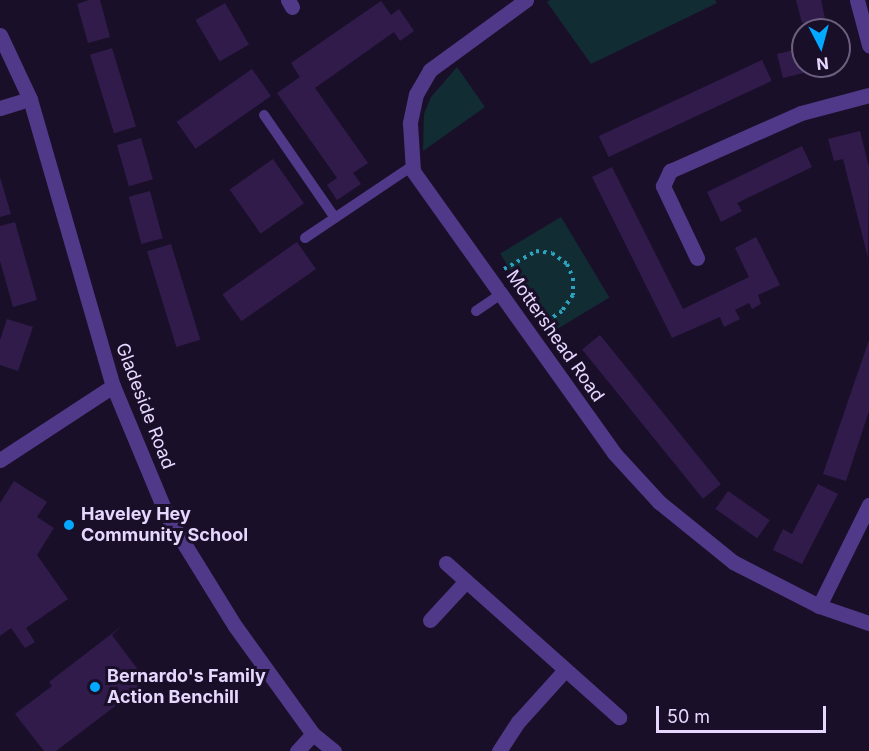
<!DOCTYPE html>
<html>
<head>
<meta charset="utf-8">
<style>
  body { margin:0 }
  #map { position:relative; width:869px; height:751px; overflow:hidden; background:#1a0f29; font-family:Inter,sans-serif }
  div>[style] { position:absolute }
  .green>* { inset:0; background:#122c33; transform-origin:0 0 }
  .building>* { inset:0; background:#301b4b; transform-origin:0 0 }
  .path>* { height:4px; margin-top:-2px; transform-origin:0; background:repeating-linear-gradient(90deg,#2ca3be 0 3px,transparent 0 7.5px) }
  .service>* { height:10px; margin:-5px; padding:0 5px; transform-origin:5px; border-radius:5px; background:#503989 }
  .minor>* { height:15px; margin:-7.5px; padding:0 7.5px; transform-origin:7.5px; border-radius:7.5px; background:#503989 }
  .dots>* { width:16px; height:16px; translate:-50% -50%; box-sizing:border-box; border:3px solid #1a0f29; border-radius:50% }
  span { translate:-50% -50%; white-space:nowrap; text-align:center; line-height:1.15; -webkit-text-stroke:6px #1a0f29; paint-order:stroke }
  .street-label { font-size:18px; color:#e6d7ff }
  .poi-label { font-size:18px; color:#e6d7ff; font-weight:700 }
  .left { translate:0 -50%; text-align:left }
  .north { position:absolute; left:791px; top:18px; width:60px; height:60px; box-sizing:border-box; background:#1a0f29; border:2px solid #6c5f7f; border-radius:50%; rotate:174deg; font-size:16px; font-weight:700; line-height:24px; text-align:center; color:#e6d7ff }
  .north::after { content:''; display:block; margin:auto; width:21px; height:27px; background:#03a8ff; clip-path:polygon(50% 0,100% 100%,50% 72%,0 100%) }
  .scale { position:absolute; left:656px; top:706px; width:170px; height:27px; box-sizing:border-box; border:3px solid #e6d7ff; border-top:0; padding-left:8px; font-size:18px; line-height:21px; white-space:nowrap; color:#e6d7ff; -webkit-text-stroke:4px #1a0f29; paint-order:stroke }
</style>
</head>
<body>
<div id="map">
  <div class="green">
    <i style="clip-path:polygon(550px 0,715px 0,717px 3px,591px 64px,547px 2px)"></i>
    <i style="clip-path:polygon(457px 67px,485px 107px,423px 151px,424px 114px,431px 97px)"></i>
    <i style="left:561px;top:217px;width:94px;height:71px;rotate:59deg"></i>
  </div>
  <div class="building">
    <i style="clip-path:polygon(89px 0,100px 0,110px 37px,88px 43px,77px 4px)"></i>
    <i style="clip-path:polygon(796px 0,821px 0,825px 18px,802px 23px)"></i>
    <i style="clip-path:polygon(381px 1px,391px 15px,399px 9px,414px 31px,400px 41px,394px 32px,315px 88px,368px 163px,353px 173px,361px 184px,337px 200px,327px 185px,337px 178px,277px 93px,300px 77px,291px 63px)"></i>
    <i style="left:225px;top:3px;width:48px;height:34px;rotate:60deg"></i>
    <i style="left:112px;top:48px;width:82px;height:23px;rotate:73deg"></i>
    <i style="clip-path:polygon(803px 48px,803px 66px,828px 67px,783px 78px,777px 54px)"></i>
    <i style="left:762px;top:60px;width:23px;height:180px;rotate:65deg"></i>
    <i style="left:252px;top:69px;width:33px;height:92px;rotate:55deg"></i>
    <i style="clip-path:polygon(860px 131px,869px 167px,868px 258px,843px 159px,834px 161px,828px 139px)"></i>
    <i style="left:141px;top:138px;width:43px;height:25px;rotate:74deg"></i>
    <i style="clip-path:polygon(802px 146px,812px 167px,737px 203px,742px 211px,721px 222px,707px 192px)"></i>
    <i style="left:273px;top:159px;width:54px;height:53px;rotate:55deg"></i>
    <i style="clip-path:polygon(612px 167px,683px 309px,749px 277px,735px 248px,756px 237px,780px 285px,758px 295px,761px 304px,752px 309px,749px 303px,735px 310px,740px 319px,724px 327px,720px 317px,672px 338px,592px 177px)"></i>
    <i style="clip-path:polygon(0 177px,11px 214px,0 217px)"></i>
    <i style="left:150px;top:191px;width:49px;height:22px;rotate:75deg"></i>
    <i style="clip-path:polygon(15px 222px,37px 300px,13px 307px,0 261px,0 226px)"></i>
    <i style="left:297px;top:242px;width:33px;height:91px;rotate:55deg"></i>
    <i style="left:171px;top:244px;width:100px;height:25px;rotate:73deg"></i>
    <i style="clip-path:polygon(7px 319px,33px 327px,18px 371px,0 365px,0 340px)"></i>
    <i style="left:600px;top:335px;width:192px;height:23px;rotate:51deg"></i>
    <i style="clip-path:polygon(869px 340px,869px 411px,846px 481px,823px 474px)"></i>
    <i style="clip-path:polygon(14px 481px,47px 502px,37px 517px,54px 528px,37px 555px,68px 599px,26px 628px,35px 642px,25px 648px,11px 628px,0 636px,0 503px)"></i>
    <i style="clip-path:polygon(818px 484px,838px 494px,802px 564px,773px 550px,783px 529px,792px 534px)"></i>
    <i style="left:728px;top:491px;width:51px;height:22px;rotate:35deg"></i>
    <i style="clip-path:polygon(123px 625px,112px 635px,139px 671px,131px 677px,139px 688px,56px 751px,44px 751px,15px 714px,52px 686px,49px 682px)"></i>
  </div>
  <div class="path">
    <i style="left:504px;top:269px;width:37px;rotate:-29deg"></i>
    <i style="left:536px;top:251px;width:16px;rotate:7deg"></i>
    <i style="left:552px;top:253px;width:19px;rotate:36deg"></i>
    <i style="left:567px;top:264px;width:15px;rotate:67deg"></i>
    <i style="left:573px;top:278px;width:17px;rotate:90deg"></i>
    <i style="left:573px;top:295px;width:19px;rotate:125deg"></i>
    <i style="left:562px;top:311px;width:22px;rotate:146deg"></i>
  </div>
  <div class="service">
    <i style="left:264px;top:115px;width:125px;rotate:55.4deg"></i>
    <i style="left:305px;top:238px;width:129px;rotate:-33.9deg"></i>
    <i style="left:476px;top:311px;width:30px;rotate:-34deg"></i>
  </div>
  <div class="minor">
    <i style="left:288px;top:0;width:8px;rotate:60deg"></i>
    <i style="left:526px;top:0;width:119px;rotate:143.9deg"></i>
    <i style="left:430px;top:70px;width:28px;rotate:120deg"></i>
    <i style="left:416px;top:94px;width:30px;rotate:102deg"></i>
    <i style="left:410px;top:123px;width:48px;rotate:86.4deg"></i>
    <i style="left:413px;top:171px;width:346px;rotate:54.5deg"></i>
    <i style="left:614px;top:453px;width:67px;rotate:47.4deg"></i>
    <i style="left:659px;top:502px;width:95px;rotate:39deg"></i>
    <i style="left:733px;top:562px;width:97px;rotate:27.1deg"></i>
    <i style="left:819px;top:606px;width:53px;rotate:18.8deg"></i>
    <i style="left:857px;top:0;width:47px;rotate:75.1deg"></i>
    <i style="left:0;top:35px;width:71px;rotate:64.9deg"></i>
    <i style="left:30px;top:99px;width:299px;rotate:73.9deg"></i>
    <i style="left:113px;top:386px;width:141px;rotate:67.4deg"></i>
    <i style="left:167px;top:516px;width:129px;rotate:58.3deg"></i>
    <i style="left:235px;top:626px;width:133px;rotate:54.2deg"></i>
    <i style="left:313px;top:734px;width:27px;rotate:39deg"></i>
    <i style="left:0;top:108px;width:31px;rotate:-17deg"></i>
    <i style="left:697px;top:258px;width:80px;rotate:-115.3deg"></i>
    <i style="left:663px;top:186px;width:17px;rotate:-65deg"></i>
    <i style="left:670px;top:171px;width:143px;rotate:-23.9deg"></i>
    <i style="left:801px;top:113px;width:70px;rotate:-14.8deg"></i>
    <i style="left:0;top:460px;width:135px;rotate:-33.2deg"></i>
    <i style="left:446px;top:563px;width:232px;rotate:41.7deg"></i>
    <i style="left:819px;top:606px;width:113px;rotate:-63.7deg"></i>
    <i style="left:430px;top:620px;width:53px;rotate:-47.3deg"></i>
    <i style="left:297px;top:751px;width:23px;rotate:-47deg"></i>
    <i style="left:499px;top:751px;width:35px;rotate:-57deg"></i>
    <i style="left:518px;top:722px;width:70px;rotate:-47.9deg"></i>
  </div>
  <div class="dots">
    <i style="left:69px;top:525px;background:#03a8ff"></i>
    <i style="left:95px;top:687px;background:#03a8ff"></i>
  </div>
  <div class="street-label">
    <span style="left:555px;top:336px;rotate:55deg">Mottershead Road</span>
    <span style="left:145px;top:406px;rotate:69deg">Gladeside Road</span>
  </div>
  <div class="poi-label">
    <span class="left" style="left:81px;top:525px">Haveley Hey<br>Community School</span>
    <span class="left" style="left:107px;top:687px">Bernardo's Family<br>Action Benchill</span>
  </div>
  <div class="north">N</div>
  <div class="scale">50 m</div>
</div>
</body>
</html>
